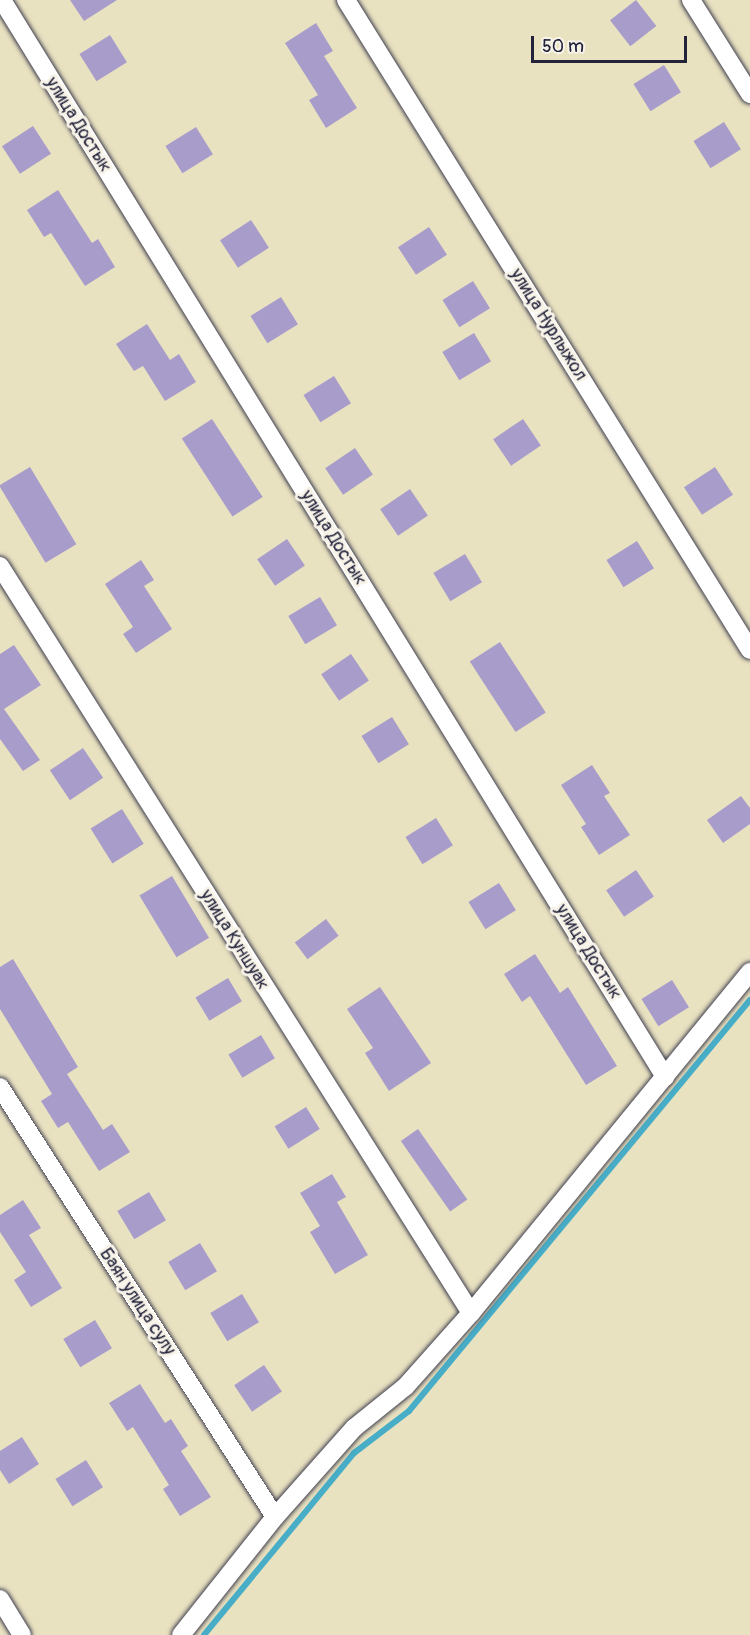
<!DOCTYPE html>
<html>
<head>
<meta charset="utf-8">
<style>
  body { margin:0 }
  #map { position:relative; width:750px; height:1635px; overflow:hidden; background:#e9e2c1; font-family:Pangolin,sans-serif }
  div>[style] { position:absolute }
  .stream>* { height:6px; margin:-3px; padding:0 3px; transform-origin:3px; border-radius:3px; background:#48aec7 }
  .building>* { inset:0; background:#a89dca; transform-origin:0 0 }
  .roads { filter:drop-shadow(0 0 2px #403f4f) drop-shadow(0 0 2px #403f4f) }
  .minor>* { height:18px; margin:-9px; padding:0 9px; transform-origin:9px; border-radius:9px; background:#fff }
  span { translate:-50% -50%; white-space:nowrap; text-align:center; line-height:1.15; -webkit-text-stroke:6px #f7f3e8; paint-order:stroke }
  .street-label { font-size:18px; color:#22223b }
  .scale { position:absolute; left:531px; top:36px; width:156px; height:27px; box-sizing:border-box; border:3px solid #22223b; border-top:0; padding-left:8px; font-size:18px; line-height:21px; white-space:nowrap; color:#22223b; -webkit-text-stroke:4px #f7f3e8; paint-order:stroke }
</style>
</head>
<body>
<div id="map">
  <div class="stream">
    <i style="left:204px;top:1635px;width:236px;rotate:-50.5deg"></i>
    <i style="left:354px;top:1453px;width:69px;rotate:-37.4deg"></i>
    <i style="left:409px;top:1411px;width:534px;rotate:-50.32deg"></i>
  </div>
  <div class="building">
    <i style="clip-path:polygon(70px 0,117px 0,84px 21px)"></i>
    <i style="left:636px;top:0;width:33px;height:33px;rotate:52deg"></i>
    <i style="clip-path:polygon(316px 23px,333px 51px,324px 56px,357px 108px,326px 128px,309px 100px,318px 95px,285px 43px)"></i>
    <i style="left:110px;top:35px;width:32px;height:36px;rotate:58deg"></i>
    <i style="left:664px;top:65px;width:32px;height:36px;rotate:58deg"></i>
    <i style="left:724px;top:122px;width:32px;height:36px;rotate:58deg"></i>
    <i style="left:33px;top:126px;width:33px;height:37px;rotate:57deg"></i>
    <i style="left:196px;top:127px;width:32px;height:36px;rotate:58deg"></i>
    <i style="clip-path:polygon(58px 190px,92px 243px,98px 239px,115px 267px,85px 286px,51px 233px,44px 237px,27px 210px)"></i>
    <i style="left:251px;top:220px;width:33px;height:37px;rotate:57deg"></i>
    <i style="left:429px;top:227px;width:33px;height:37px;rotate:57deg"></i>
    <i style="left:473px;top:281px;width:32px;height:36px;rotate:58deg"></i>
    <i style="left:281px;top:297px;width:32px;height:36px;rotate:58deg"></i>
    <i style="clip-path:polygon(147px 324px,170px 360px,179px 354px,196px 382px,165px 401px,143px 366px,134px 371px,116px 344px)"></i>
    <i style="left:474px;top:333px;width:33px;height:37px;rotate:59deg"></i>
    <i style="left:334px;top:376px;width:32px;height:36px;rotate:58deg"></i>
    <i style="left:212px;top:419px;width:93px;height:36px;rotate:57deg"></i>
    <i style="left:523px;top:419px;width:32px;height:36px;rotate:56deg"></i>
    <i style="left:355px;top:448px;width:32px;height:36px;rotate:56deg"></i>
    <i style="left:30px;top:467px;width:90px;height:36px;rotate:59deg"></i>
    <i style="left:715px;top:467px;width:33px;height:37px;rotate:57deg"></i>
    <i style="left:410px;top:489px;width:32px;height:36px;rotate:56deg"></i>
    <i style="left:287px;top:539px;width:32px;height:36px;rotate:56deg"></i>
    <i style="left:637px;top:541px;width:32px;height:36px;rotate:58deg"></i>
    <i style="left:465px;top:554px;width:33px;height:37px;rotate:59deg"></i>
    <i style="clip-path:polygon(141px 560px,154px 580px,144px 586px,172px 629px,136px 653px,123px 634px,133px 627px,105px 584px)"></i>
    <i style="left:320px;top:597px;width:33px;height:37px;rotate:59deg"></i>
    <i style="left:500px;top:642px;width:84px;height:36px;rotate:57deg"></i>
    <i style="clip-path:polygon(14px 645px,41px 685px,4px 709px,40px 760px,23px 771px,0 739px,0 654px)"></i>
    <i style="left:351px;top:654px;width:32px;height:36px;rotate:56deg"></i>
    <i style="left:392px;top:717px;width:32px;height:36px;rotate:58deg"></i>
    <i style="left:83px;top:748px;width:36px;height:40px;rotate:56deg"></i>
    <i style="clip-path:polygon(592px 765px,610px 793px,604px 796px,630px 835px,599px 855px,581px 827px,586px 824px,561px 785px)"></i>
    <i style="clip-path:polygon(741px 796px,750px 808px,750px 824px,723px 843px,707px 820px)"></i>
    <i style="left:122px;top:809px;width:41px;height:37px;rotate:58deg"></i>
    <i style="left:436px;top:818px;width:32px;height:36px;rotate:58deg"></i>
    <i style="left:636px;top:870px;width:32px;height:36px;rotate:56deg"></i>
    <i style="left:172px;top:876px;width:72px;height:38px;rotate:59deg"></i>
    <i style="left:499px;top:883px;width:32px;height:36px;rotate:58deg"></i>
    <i style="left:326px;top:919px;width:21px;height:39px;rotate:53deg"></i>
    <i style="clip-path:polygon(535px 954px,560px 993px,568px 987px,617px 1066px,586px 1085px,530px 996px,522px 1002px,504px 974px)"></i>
    <i style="clip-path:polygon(13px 959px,78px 1067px,67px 1074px,103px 1130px,112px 1124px,130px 1152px,99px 1171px,68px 1122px,58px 1128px,41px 1101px,52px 1094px,0 1009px,0 967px)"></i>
    <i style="left:228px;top:978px;width:27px;height:38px;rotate:59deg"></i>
    <i style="left:672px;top:980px;width:32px;height:36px;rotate:58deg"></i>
    <i style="clip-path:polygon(380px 987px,431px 1063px,389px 1091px,365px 1053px,373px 1048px,347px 1009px)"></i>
    <i style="left:261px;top:1035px;width:27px;height:38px;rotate:59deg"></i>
    <i style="left:306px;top:1107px;width:26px;height:37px;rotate:58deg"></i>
    <i style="left:418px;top:1129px;width:86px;height:21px;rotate:55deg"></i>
    <i style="clip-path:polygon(332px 1174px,346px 1197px,337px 1202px,368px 1255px,335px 1274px,310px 1232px,320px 1226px,300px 1193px)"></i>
    <i style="left:149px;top:1192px;width:33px;height:37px;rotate:59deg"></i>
    <i style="clip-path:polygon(23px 1200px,41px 1228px,29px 1235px,62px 1288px,31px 1307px,14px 1280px,26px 1272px,0 1232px,0 1215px)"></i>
    <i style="left:200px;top:1243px;width:33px;height:37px;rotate:59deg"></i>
    <i style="left:242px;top:1294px;width:33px;height:37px;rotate:59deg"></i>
    <i style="left:95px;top:1320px;width:33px;height:37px;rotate:59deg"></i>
    <i style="left:264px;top:1365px;width:32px;height:36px;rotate:56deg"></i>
    <i style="clip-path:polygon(140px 1384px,165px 1423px,171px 1419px,188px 1446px,181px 1451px,211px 1497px,180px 1516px,163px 1489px,169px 1485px,133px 1427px,127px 1431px,109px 1403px)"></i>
    <i style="clip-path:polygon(22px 1437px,39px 1464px,9px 1484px,0 1470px,0 1451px)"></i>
    <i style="left:86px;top:1460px;width:32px;height:36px;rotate:58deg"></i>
  </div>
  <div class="roads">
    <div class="minor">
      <i style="left:2px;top:0;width:1265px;rotate:58.38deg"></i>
      <i style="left:346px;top:0;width:765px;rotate:58.14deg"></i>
      <i style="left:691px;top:0;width:111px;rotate:57.9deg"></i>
      <i style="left:0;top:566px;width:883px;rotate:57.77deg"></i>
      <i style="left:0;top:1087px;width:510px;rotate:57.4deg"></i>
      <i style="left:0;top:1599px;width:42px;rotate:58.6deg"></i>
      <i style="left:181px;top:1635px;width:151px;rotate:-51.5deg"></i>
      <i style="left:275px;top:1517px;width:119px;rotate:-48.4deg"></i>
      <i style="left:354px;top:1428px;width:67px;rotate:-38.9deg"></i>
      <i style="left:406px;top:1386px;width:98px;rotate:-48.3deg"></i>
      <i style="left:471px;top:1313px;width:441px;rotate:-50.7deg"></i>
    </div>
  </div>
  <div class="street-label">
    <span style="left:78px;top:125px;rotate:58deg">улица Достык</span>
    <span style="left:548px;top:325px;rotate:58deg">улица Нурлыжол</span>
    <span style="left:333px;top:538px;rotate:58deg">улица Достык</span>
    <span style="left:234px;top:940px;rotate:58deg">улица Куншуак</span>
    <span style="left:588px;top:952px;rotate:58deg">улица Достык</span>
    <span style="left:137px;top:1302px;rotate:57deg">Баян улица сулу</span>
  </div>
  <div class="scale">50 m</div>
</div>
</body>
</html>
